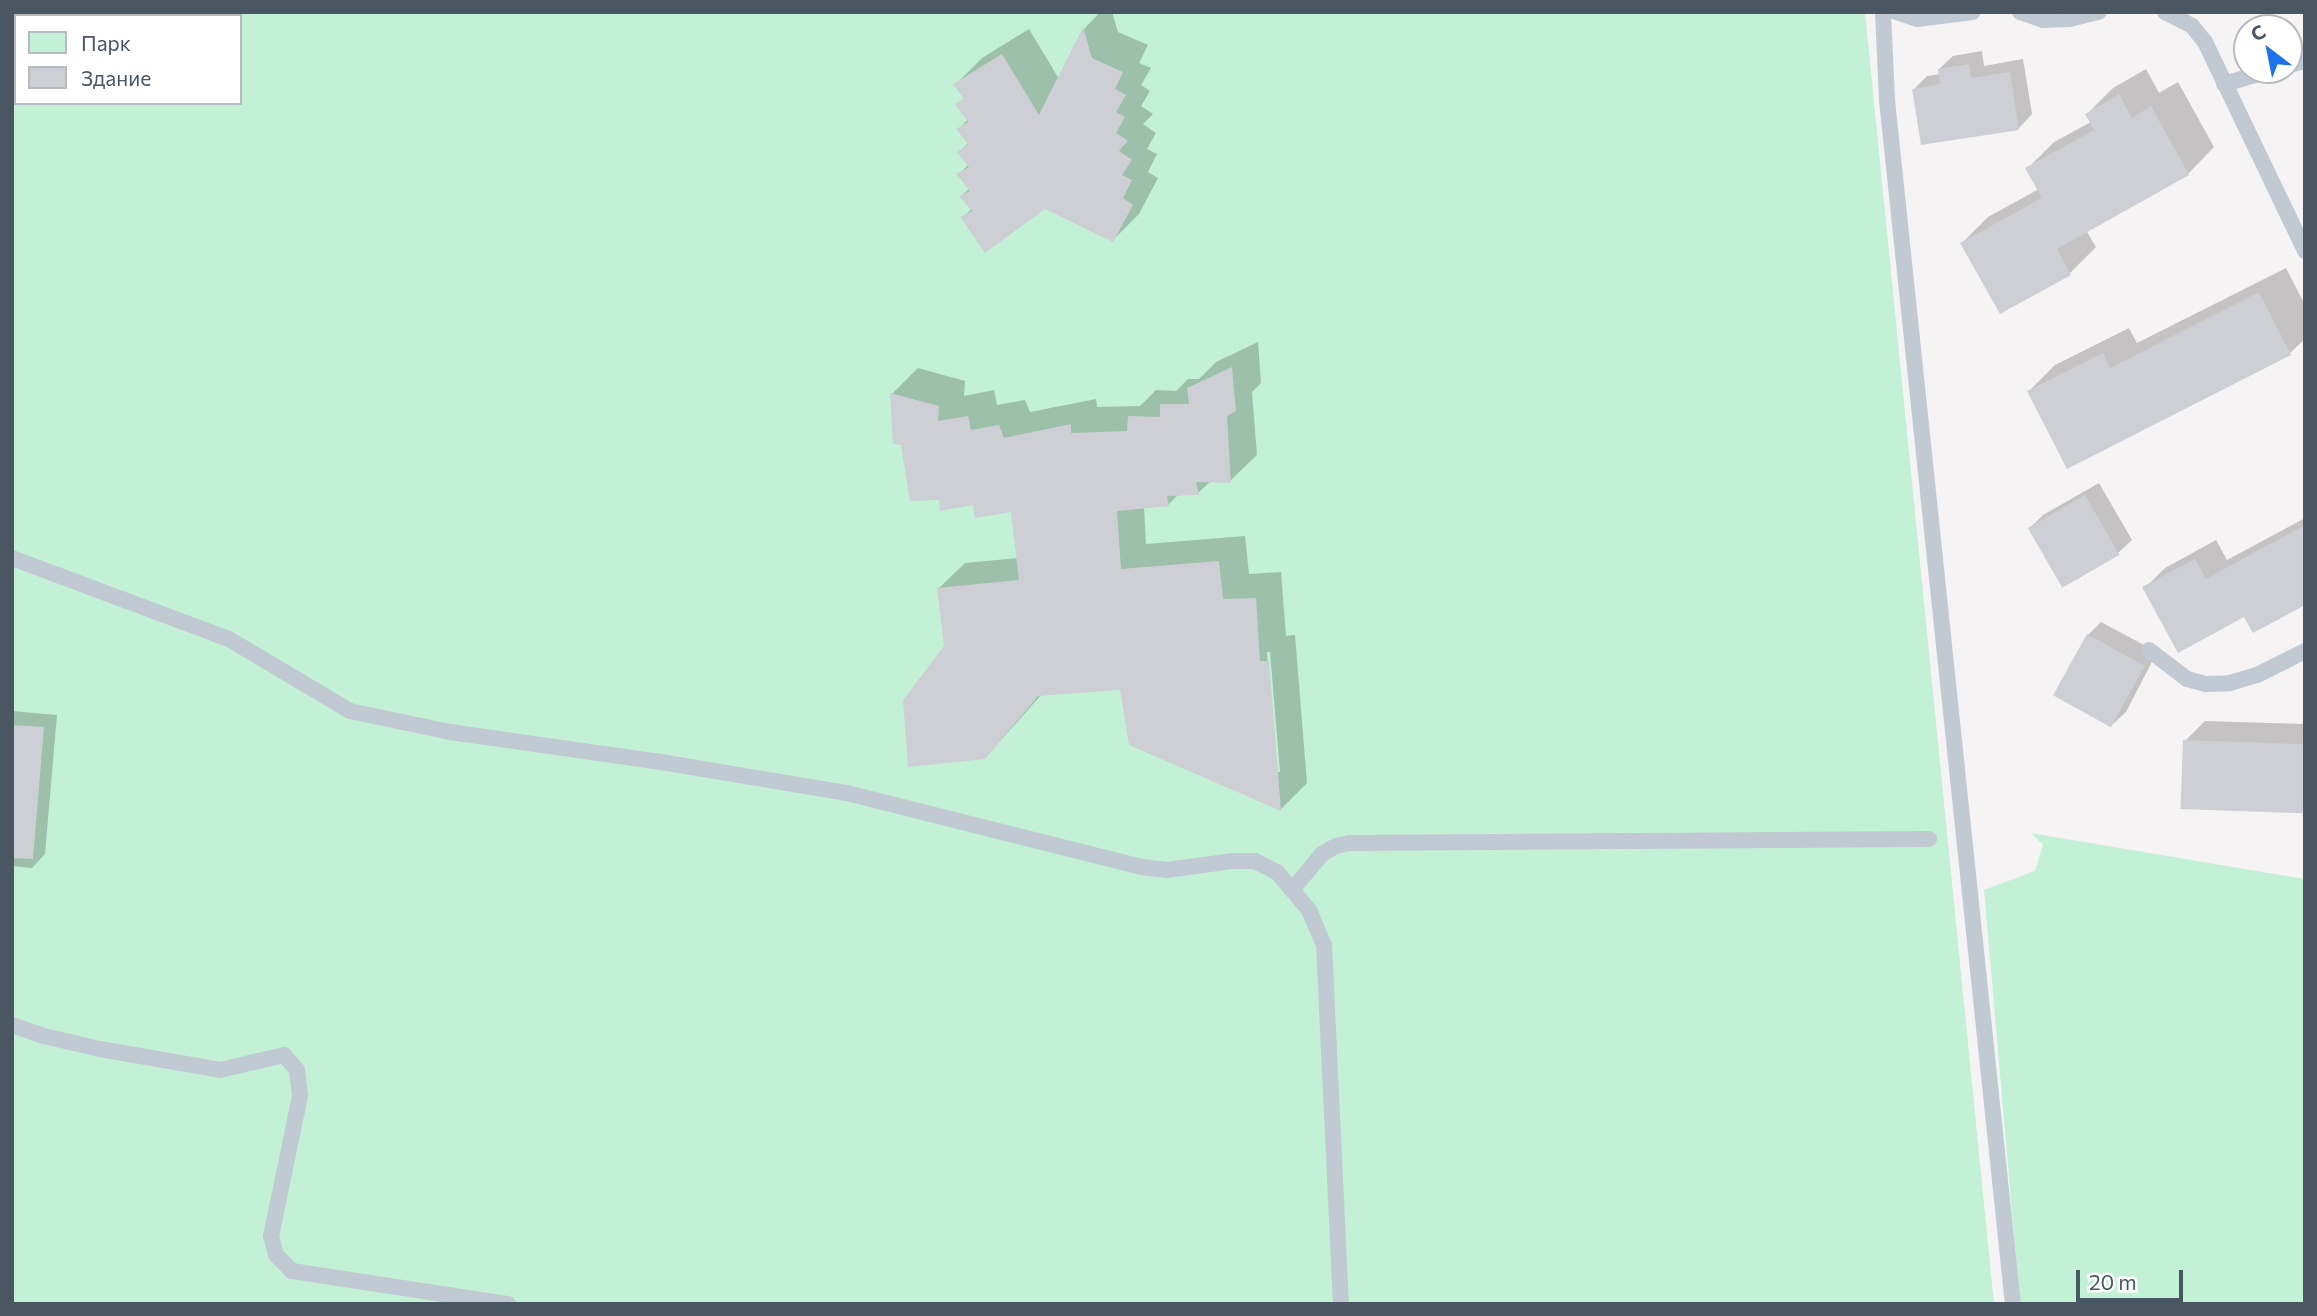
<!DOCTYPE html>
<html>
<head>
<meta charset="utf-8">
<style>
  body { margin:0 }
  #map { position:relative; width:2317px; height:1316px; overflow:hidden; background:#f5f3f3; font-family:Commissioner,sans-serif }
  div>[style] { position:absolute }
  .green>* { inset:0; background:#c3f1d5 }
  .shadow>* { inset:0; background:#0003 }
  .building>* { inset:0; background:#cdcfd5; transform-origin:0 0 }
  .lane>* { height:16px; margin:-8px; padding:0 8px; transform-origin:8px; border-radius:8px; background:#c1cad2 }
  span { translate:-50% -50%; white-space:nowrap; text-align:center; line-height:1.15; -webkit-text-stroke:5px #fff; paint-order:stroke }
  .frame { position:absolute; inset:0; border:14px solid #4a5661; pointer-events:none }
  .legend { position:absolute; left:14px; top:14px; width:228px; height:91px; box-sizing:border-box; background:#fff; border:2px solid #b7bbc0; margin:0; padding:9px 12px; list-style:none; font-size:21px; color:#4a5661 }
  .legend li { display:flex; align-items:center; gap:14px; height:35px }
  .legend b { width:35px; border:2px solid #b7bbc0 }
  .north { position:absolute; left:2233px; top:14px; width:70px; height:70px; box-sizing:border-box; background:#fff; border:2px solid #b7bbc0; border-radius:50%; rotate:328deg; font-size:19px; font-weight:700; line-height:28px; text-align:center; color:#4a5661 }
  .north::after { content:''; display:block; margin:auto; width:24px; height:32px; background:#1a73e8; clip-path:polygon(50% 0,100% 100%,50% 72%,0 100%) }
  .scale { position:absolute; left:2076px; top:1270px; width:107px; height:32px; box-sizing:border-box; border:4px solid #4a5661; border-top:0; padding-left:9px; font-size:21px; line-height:24px; white-space:nowrap; color:#4a5661; -webkit-text-stroke:5px #fff; paint-order:stroke }
</style>
</head>
<body>
<div id="map">
  <div class="green">
    <i style="clip-path:polygon(evenodd,12px 12px,1865px 12px,1994px 1304px,12px 1304px,12px 12px,16px 16px,240px 16px,240px 103px,16px 103px,16px 16px)"></i>
    <i style="clip-path:polygon(2031px 833px,2305px 879px,2305px 1304px,2020px 1304px,1984px 890px,2035px 871px,2043px 845px)"></i>
  </div>
  <div class="shadow">
    <i style="clip-path:polygon(1100px 12px,1112px 12px,1118px 32px,1148px 45px,1139px 63px,1151px 68px,1141px 85px,1150px 91px,1141px 106px,1153px 114px,1143px 124px,1156px 133px,1147px 149px,1157px 154px,1148px 172px,1158px 178px,1139px 214px,1113px 240px,1044px 207px,963px 218px,972px 208px,961px 196px,970px 188px,959px 174px,969px 164px,959px 152px,969px 142px,959px 129px,968px 119px,958px 105px,965px 97px,956px 84px,982px 58px,1029px 29px,1059px 79px,1085px 28px)"></i>
    <i style="clip-path:polygon(1982px 51px,1984px 66px,2023px 59px,2032px 114px,2019px 128px,1914px 89px,1927px 76px,1940px 74px,1939px 69px,1953px 56px)"></i>
    <i style="clip-path:polygon(2146px 69px,2159px 93px,2178px 82px,2214px 147px,2188px 174px,2086px 230px,2096px 247px,2070px 273px,1962px 243px,1988px 217px,2039px 189px,2028px 168px,2054px 142px,2091px 122px,2087px 114px,2113px 88px)"></i>
    <i style="clip-path:polygon(2286px 268px,2305px 305px,2305px 339px,2290px 353px,2029px 391px,2055px 365px,2129px 328px,2137px 343px)"></i>
    <i style="clip-path:polygon(evenodd,1258px 342px,1261px 383px,1252px 392px,1257px 455px,1230px 481px,1211px 481px,1198px 493px,1179px 494px,1168px 505px,1144px 507px,1146px 544px,1245px 536px,1249px 574px,1281px 572px,1286px 636px,1295px 635px,1307px 783px,1281px 809px,1122px 689px,1042px 694px,985px 758px,946px 647px,938px 589px,965px 563px,1018px 558px,1013px 510px,941px 498px,892px 394px,918px 368px,965px 381px,964px 396px,994px 390px,997px 405px,1025px 400px,1030px 412px,1096px 399px,1097px 407px,1140px 406px,1156px 390px,1176px 391px,1188px 379px,1199px 379px,1216px 362px,1258px 342px,1267px 652px,1270px 652px,1280px 772px,1276px 772px,1267px 652px)"></i>
    <i style="clip-path:polygon(2099px 483px,2132px 540px,2118px 553px,2062px 585px,2030px 528px,2043px 515px)"></i>
    <i style="clip-path:polygon(2305px 518px,2305px 603px,2245px 615px,2145px 588px,2165px 568px,2216px 540px,2227px 560px)"></i>
    <i style="clip-path:polygon(2101px 622px,2157px 652px,2126px 712px,2112px 725px,2088px 635px)"></i>
    <i style="clip-path:polygon(12px 711px,57px 715px,45px 854px,32px 868px,12px 866px)"></i>
    <i style="clip-path:polygon(2205px 721px,2305px 724px,2305px 811px,2185px 741px)"></i>
  </div>
  <div class="building">
    <i style="clip-path:polygon(1083px 27px,1092px 58px,1123px 72px,1115px 89px,1126px 95px,1116px 112px,1125px 117px,1116px 133px,1128px 141px,1119px 151px,1132px 160px,1122px 175px,1132px 180px,1123px 198px,1133px 205px,1113px 242px,1045px 209px,985px 253px,960px 217px,972px 211px,959px 196px,970px 191px,956px 174px,969px 167px,957px 152px,968px 144px,956px 129px,968px 122px,955px 104px,964px 99px,953px 84px,1002px 54px,1039px 115px)"></i>
    <i style="clip-path:polygon(1969px 64px,1971px 78px,2010px 72px,2019px 130px,1921px 145px,1912px 89px,1940px 84px,1938px 69px)"></i>
    <i style="clip-path:polygon(2119px 94px,2132px 118px,2151px 106px,2189px 175px,2057px 249px,2071px 275px,2000px 314px,1960px 243px,2042px 198px,2025px 168px,2094px 130px,2085px 114px)"></i>
    <i style="clip-path:polygon(2259px 292px,2291px 355px,2067px 469px,2027px 391px,2103px 353px,2110px 368px)"></i>
    <i style="clip-path:polygon(1232px 367px,1236px 411px,1227px 416px,1231px 483px,1196px 482px,1199px 495px,1167px 496px,1169px 506px,1117px 511px,1121px 569px,1219px 561px,1223px 599px,1256px 598px,1260px 661px,1269px 661px,1281px 811px,1129px 745px,1120px 690px,1038px 696px,985px 759px,908px 767px,903px 700px,944px 646px,937px 588px,1019px 580px,1011px 512px,975px 518px,973px 505px,940px 511px,939px 500px,910px 501px,901px 445px,893px 444px,890px 393px,939px 406px,938px 421px,968px 416px,971px 430px,999px 425px,1004px 438px,1071px 424px,1071px 433px,1127px 431px,1128px 416px,1160px 417px,1160px 404px,1189px 404px,1187px 388px)"></i>
    <i style="left:2085px;top:495px;width:69px;height:66px;rotate:60deg"></i>
    <i style="clip-path:polygon(2305px 525px,2305px 605px,2253px 633px,2244px 617px,2178px 653px,2142px 587px,2195px 559px,2206px 579px)"></i>
    <i style="left:2087px;top:634px;width:66px;height:70px;rotate:29deg"></i>
    <i style="clip-path:polygon(12px 725px,44px 727px,33px 859px,12px 858px)"></i>
    <i style="left:2183px;top:740px;width:122px;height:69px;rotate:2deg"></i>
  </div>
  <div class="lane">
    <i style="left:1883px;top:12px;width:88px;rotate:87.4deg"></i>
    <i style="left:1887px;top:100px;width:1211px;rotate:84.03deg"></i>
    <i style="left:1896px;top:12px;width:22px;rotate:18deg"></i>
    <i style="left:1917px;top:19px;width:56px;rotate:-7.1deg"></i>
    <i style="left:2020px;top:12px;width:24px;rotate:19deg"></i>
    <i style="left:2043px;top:20px;width:27px;rotate:-2deg"></i>
    <i style="left:2070px;top:19px;width:30px;rotate:-14deg"></i>
    <i style="left:2165px;top:12px;width:30px;rotate:27deg"></i>
    <i style="left:2192px;top:26px;width:21px;rotate:51deg"></i>
    <i style="left:2205px;top:42px;width:232px;rotate:64.4deg"></i>
    <i style="left:2289px;top:65px;width:16px;rotate:-14deg"></i>
    <i style="left:2224px;top:84px;width:50px;rotate:-16.3deg"></i>
    <i style="left:12px;top:558px;width:232px;rotate:20.5deg"></i>
    <i style="left:229px;top:639px;width:141px;rotate:30.8deg"></i>
    <i style="left:350px;top:711px;width:102px;rotate:11.9deg"></i>
    <i style="left:450px;top:732px;width:207px;rotate:8.1deg"></i>
    <i style="left:655px;top:761px;width:195px;rotate:9.5deg"></i>
    <i style="left:847px;top:793px;width:304px;rotate:14.1deg"></i>
    <i style="left:1142px;top:867px;width:25px;rotate:7deg"></i>
    <i style="left:1167px;top:870px;width:67px;rotate:-7.8deg"></i>
    <i style="left:1233px;top:861px;width:22px"></i>
    <i style="left:1255px;top:861px;width:25px;rotate:27deg"></i>
    <i style="left:1277px;top:872px;width:50px;rotate:49.9deg"></i>
    <i style="left:1309px;top:910px;width:38px;rotate:67deg"></i>
    <i style="left:1324px;top:945px;width:359px;rotate:87.3deg"></i>
    <i style="left:2149px;top:650px;width:48px;rotate:37.3deg"></i>
    <i style="left:2187px;top:679px;width:20px;rotate:15deg"></i>
    <i style="left:2206px;top:684px;width:24px;rotate:-2deg"></i>
    <i style="left:2230px;top:683px;width:28px;rotate:-17deg"></i>
    <i style="left:2257px;top:675px;width:54px;rotate:-26.6deg"></i>
    <i style="left:1292px;top:890px;width:47px;rotate:-50.2deg"></i>
    <i style="left:1322px;top:854px;width:16px;rotate:-30deg"></i>
    <i style="left:1336px;top:846px;width:14px;rotate:-12deg"></i>
    <i style="left:1350px;top:843px;width:579px;rotate:-0.4deg"></i>
    <i style="left:12px;top:1025px;width:34px;rotate:19deg"></i>
    <i style="left:44px;top:1036px;width:57px;rotate:13.1deg"></i>
    <i style="left:100px;top:1049px;width:122px;rotate:9.9deg"></i>
    <i style="left:220px;top:1070px;width:66px;rotate:-13.2deg"></i>
    <i style="left:284px;top:1055px;width:20px;rotate:49deg"></i>
    <i style="left:297px;top:1070px;width:26px;rotate:83deg"></i>
    <i style="left:300px;top:1096px;width:143px;rotate:101.7deg"></i>
    <i style="left:271px;top:1236px;width:20px;rotate:75deg"></i>
    <i style="left:276px;top:1255px;width:23px;rotate:45deg"></i>
    <i style="left:292px;top:1271px;width:219px;rotate:8.7deg"></i>
  </div>
  <div class="frame"></div>
  <ul class="legend">
  <li><b style="height:19px;background:#c3f1d5"></b>Парк</li>
  <li><b style="height:19px;background:#cdcfd5"></b>Здание</li>
  </ul>
  <div class="north">С</div>
  <div class="scale">20 m</div>
</div>
</body>
</html>
